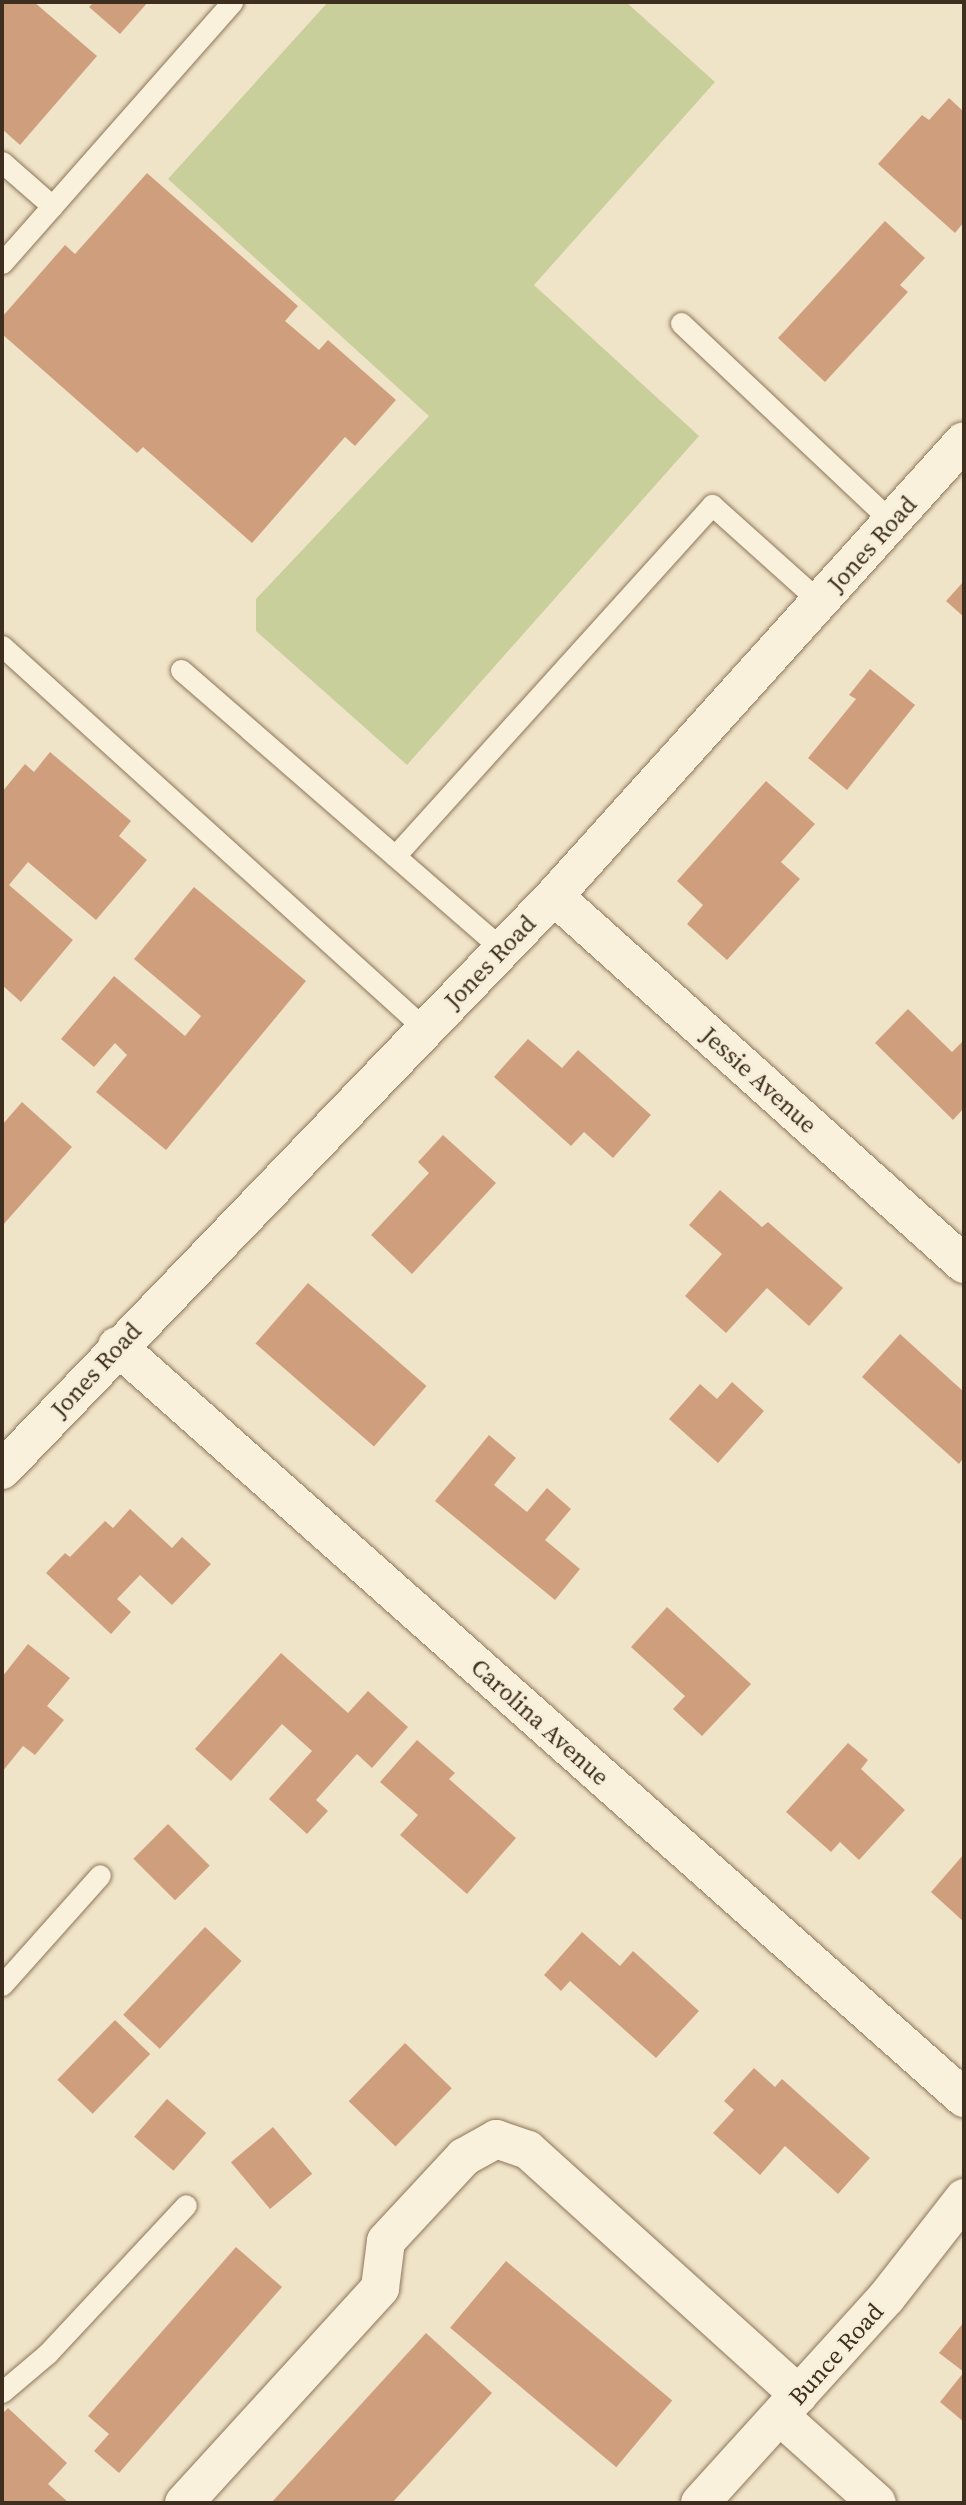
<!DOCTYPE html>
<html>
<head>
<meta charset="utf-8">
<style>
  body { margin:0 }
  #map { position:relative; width:966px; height:2505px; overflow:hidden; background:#f0e4c8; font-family:"Source Serif 4",serif }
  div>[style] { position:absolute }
  .green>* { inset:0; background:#c9cf9b }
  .building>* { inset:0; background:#cf9f7d; transform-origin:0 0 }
  .roads { filter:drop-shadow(0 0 2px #8d765c) drop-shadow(0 0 2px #8d765c) }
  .service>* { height:21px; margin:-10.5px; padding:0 10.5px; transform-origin:10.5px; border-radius:10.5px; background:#faf1dc }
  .minor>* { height:38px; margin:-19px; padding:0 19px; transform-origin:19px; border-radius:19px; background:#faf1dc }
  .tertiary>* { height:38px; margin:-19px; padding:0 19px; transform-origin:19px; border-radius:19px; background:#faf1dc }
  span { translate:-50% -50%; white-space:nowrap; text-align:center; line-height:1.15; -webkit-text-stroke:5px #f7eed8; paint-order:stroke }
  .street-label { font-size:24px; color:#3d2e20 }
  .frame { position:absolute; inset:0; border:4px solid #3d2e20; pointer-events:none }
</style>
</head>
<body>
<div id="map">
  <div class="green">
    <i style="clip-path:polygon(328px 2px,626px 2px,715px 82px,534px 285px,699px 436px,407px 765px,256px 631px,256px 599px,429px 416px,168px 179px)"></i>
  </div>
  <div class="building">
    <i style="clip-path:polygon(2px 2px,34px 2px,97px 56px,20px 145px,2px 129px)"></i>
    <i style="clip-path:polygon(94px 2px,148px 2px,120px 34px,89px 7px)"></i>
    <i style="clip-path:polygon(949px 98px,964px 112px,964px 222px,955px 233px,878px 164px,922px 115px,929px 120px)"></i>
    <i style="clip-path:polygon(147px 173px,298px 306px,285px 321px,319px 350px,328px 340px,396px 400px,355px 446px,345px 437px,252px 543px,143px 447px,137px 453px,2px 334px,2px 317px,65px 245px,75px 254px)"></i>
    <i style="clip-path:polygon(885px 221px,925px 258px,900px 285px,908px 292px,825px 382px,778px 338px)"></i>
    <i style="clip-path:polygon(964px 581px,964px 617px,946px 601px)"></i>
    <i style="clip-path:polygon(870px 669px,915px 705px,847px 790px,808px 758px,856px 699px,849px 695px)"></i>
    <i style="clip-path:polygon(50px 752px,131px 821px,119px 836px,147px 860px,96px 920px,28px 862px,9px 885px,73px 940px,21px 1002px,2px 985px,2px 792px,25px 764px,34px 772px)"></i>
    <i style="clip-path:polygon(766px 781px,815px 824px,781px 862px,800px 879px,727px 960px,687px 924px,703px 905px,677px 881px)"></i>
    <i style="clip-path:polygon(194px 887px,306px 981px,166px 1150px,96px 1092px,127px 1055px,115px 1043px,94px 1067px,61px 1039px,114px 976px,185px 1036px,201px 1016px,134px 959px)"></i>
    <i style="clip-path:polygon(908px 1009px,952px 1052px,964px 1040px,964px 1108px,953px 1120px,875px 1043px)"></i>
    <i style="clip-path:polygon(528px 1039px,562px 1068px,578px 1050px,651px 1115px,613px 1158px,584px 1132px,571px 1146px,494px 1077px)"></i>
    <i style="clip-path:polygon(22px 1102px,72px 1147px,2px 1226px,2px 1125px)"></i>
    <i style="clip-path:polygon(443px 1135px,496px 1183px,412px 1274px,371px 1235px,429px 1173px,418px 1162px)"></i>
    <i style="clip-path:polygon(720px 1190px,762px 1227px,768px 1222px,843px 1288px,809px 1326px,767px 1288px,726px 1333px,685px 1296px,722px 1254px,689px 1225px)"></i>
    <i style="left:308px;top:1283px;width:157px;height:80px;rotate:41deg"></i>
    <i style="clip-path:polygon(900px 1334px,964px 1392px,964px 1457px,959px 1464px,862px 1377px)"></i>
    <i style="clip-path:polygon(732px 1382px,764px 1411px,718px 1463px,669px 1419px,700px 1384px,717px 1399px)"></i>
    <i style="clip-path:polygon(489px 1435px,516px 1458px,494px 1485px,527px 1512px,547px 1488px,571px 1509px,545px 1540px,580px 1569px,555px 1600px,435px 1501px)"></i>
    <i style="clip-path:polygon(130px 1509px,172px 1548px,182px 1537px,211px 1564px,172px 1605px,140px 1575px,117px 1599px,131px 1612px,111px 1634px,46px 1573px,65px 1553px,70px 1557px,105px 1521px,113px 1528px)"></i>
    <i style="clip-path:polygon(667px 1607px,751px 1684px,702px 1736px,673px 1709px,685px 1696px,631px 1647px)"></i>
    <i style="clip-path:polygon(28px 1644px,70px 1678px,47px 1706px,64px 1720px,35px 1755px,23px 1746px,2px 1772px,2px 1677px)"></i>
    <i style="clip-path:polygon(281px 1653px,348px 1713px,368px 1691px,408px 1727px,372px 1768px,357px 1754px,316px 1800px,328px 1811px,307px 1834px,269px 1799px,312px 1751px,282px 1724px,231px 1781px,195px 1749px)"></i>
    <i style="clip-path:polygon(417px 1740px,455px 1773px,449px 1779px,516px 1838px,467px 1894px,400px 1835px,418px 1815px,380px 1782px)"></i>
    <i style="clip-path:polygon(848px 1743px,868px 1760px,861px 1769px,905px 1810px,859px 1860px,840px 1842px,831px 1852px,786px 1812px)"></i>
    <i style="left:168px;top:1824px;width:59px;height:49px;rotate:45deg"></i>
    <i style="clip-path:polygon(964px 1854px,964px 1922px,931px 1892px)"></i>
    <i style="left:205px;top:1927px;width:50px;height:120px;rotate:43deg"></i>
    <i style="clip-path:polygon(582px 1932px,620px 1966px,633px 1951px,699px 2011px,656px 2058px,570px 1981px,561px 1991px,544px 1975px)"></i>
    <i style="left:115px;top:2020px;width:49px;height:83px;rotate:44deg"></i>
    <i style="left:405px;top:2043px;width:65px;height:81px;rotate:44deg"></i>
    <i style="clip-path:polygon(754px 2068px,775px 2087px,782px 2079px,870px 2158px,838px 2194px,785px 2146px,760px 2175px,713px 2133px,734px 2110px,724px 2101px)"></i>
    <i style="left:167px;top:2099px;width:52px;height:50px;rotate:41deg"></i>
    <i style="left:273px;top:2127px;width:61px;height:55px;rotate:50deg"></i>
    <i style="clip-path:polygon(236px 2247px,282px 2287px,119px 2473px,94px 2451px,109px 2434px,88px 2416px)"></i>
    <i style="left:506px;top:2261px;width:217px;height:87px;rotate:40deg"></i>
    <i style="clip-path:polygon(964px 2322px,964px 2422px,940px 2402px,964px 2372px,939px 2353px)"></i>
    <i style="clip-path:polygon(426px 2333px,492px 2393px,392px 2503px,271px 2503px)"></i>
    <i style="clip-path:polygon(8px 2408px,67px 2463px,48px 2484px,69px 2503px,2px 2503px,2px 2414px)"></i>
  </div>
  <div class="roads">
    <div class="service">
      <i style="left:2px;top:162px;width:67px;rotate:41.3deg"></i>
      <i style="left:2px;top:263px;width:348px;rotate:-48.6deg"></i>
      <i style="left:681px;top:323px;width:290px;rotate:43.3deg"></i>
      <i style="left:2px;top:646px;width:571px;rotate:42.16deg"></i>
      <i style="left:181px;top:670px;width:425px;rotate:41deg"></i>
      <i style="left:395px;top:856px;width:473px;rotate:-47.9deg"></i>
      <i style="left:712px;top:505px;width:145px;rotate:41.9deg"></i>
      <i style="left:2px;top:1985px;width:147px;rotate:-48.3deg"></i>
      <i style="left:2px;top:2392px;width:60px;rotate:-40.3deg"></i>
      <i style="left:48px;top:2353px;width:202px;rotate:-47deg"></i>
    </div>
    <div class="minor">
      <i style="left:554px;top:896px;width:551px;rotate:41.91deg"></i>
      <i style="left:117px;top:1346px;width:1133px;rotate:41.6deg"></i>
      <i style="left:780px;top:2416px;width:130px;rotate:41.9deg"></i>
      <i style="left:184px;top:2503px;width:291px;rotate:-47.6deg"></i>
      <i style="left:380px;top:2288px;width:47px;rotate:-82.7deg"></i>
      <i style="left:386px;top:2241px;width:115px;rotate:-47.1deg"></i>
      <i style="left:464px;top:2157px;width:37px;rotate:-29deg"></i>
      <i style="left:496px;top:2139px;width:34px;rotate:19deg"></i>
      <i style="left:528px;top:2150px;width:365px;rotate:42.1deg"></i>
      <i style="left:700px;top:2503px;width:277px;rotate:-47.8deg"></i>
      <i style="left:886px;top:2298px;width:127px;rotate:-52deg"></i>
    </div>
    <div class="tertiary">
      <i style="left:2px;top:1470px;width:796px;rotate:-46.12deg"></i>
      <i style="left:554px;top:896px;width:612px;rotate:-47.98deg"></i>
    </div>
  </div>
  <div class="street-label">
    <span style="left:872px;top:544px;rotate:-48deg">Jones Road</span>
    <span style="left:490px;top:962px;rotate:-46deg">Jones Road</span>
    <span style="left:759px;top:1080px;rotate:42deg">Jessie Avenue</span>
    <span style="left:96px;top:1370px;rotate:-47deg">Jones Road</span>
    <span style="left:540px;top:1722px;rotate:42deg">Carolina Avenue</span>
    <span style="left:836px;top:2354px;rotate:-48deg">Bunce Road</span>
  </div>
  <div class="frame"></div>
</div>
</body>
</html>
